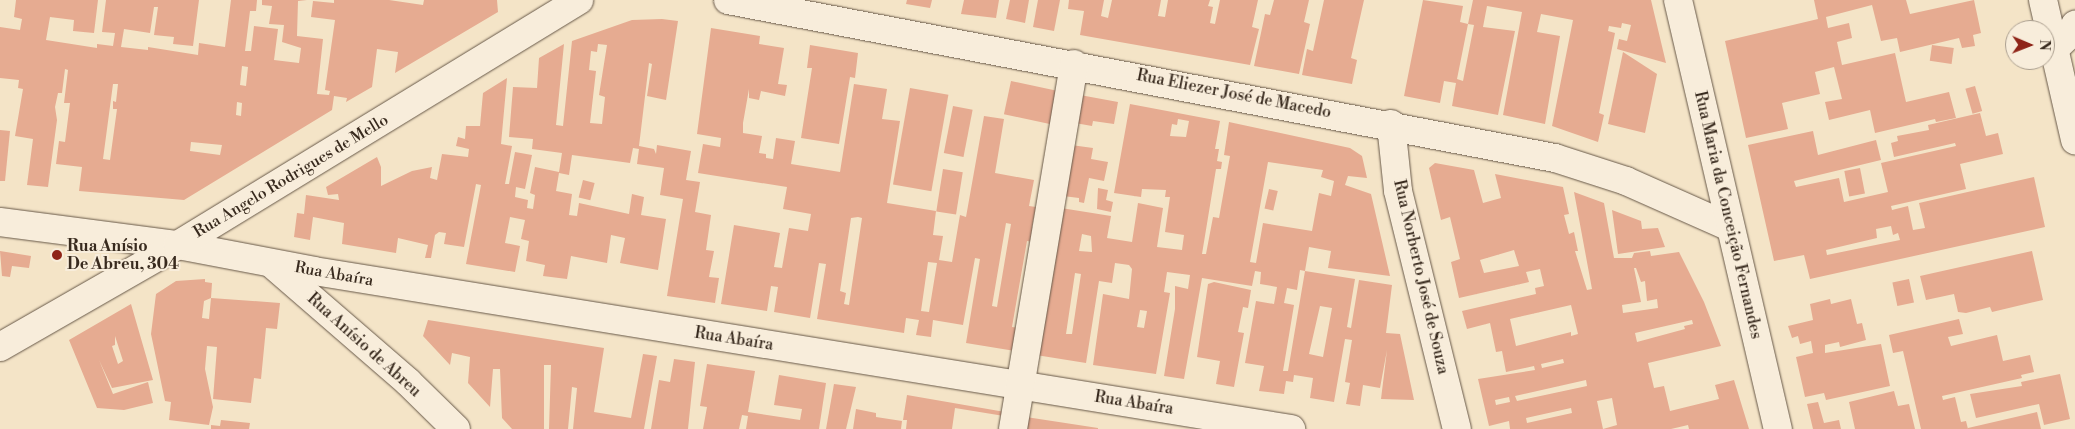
<!DOCTYPE html>
<html>
<head>
<meta charset="utf-8">
<style>
  body { margin:0 }
  #map { position:relative; width:2075px; height:429px; overflow:hidden; background:#f4e4c7; font-family:"Libre Bodoni",serif }
  div>[style] { position:absolute }
  .building>* { inset:0; background:#e6ab91; transform-origin:0 0 }
  .roads { filter:drop-shadow(0 0 1px #675848) drop-shadow(0 0 1px #675848) }
  .minor>* { height:28px; margin:-14px; padding:0 14px; transform-origin:14px; border-radius:14px; background:#f8eddb }
  .dots>* { width:14px; height:14px; translate:-50% -50%; box-sizing:border-box; border:2px solid #f8eddb; border-radius:50% }
  span { translate:-50% -50%; white-space:nowrap; text-align:center; line-height:1.15; -webkit-text-stroke:4px #f8eddb; paint-order:stroke }
  .street-label { font-size:16px; color:#382a1e }
  .poi-label { font-size:16px; color:#382a1e; font-weight:700 }
  .left { translate:0 -50%; text-align:left }
  .north { position:absolute; left:2005px; top:20px; width:50px; height:50px; box-sizing:border-box; background:#f8eddb; border:1px solid #ab9f8f; border-radius:50%; rotate:91deg; font-size:14px; font-weight:700; line-height:20px; text-align:center; color:#382a1e }
  .north::after { content:''; display:block; margin:auto; width:18px; height:22px; background:#8f2418; clip-path:polygon(50% 0,100% 100%,50% 72%,0 100%) }
</style>
</head>
<body>
<div id="map">
  <div class="building">
    <i style="clip-path:polygon(evenodd,16px 0,98px 0,94px 33px,73px 31px,74px 20px,50px 17px,46px 40px,97px 48px,97px 44px,113px 46px,115px 33px,102px 32px,106px 0,199px 0,193px 46px,173px 44px,174px 37px,154px 35px,158px 7px,154px 7px,150px 33px,124px 29px,121px 47px,148px 50px,148px 47px,198px 55px,199px 43px,225px 47px,231px 0,257px 0,256px 11px,250px 11px,245px 51px,251px 51px,254px 26px,278px 29px,274px 60px,299px 63px,301px 48px,282px 42px,284px 25px,269px 24px,272px 6px,262px 5px,262px 0,307px 0,298px 1px,297px 36px,323px 39px,317px 94px,329px 95px,330px 91px,325px 90px,335px 20px,311px 17px,313px 1px,334px 3px,334px 0,389px 0,423px 5px,424px 0,497px 0,498px 12px,395px 73px,398px 52px,377px 49px,372px 87px,346px 102px,347px 98px,334px 96px,332px 110px,184px 200px,79px 191px,82px 167px,56px 164px,59px 141px,65px 142px,70px 103px,64px 103px,68px 70px,65px 69px,62px 93px,58px 93px,55px 107px,57px 120px,48px 187px,27px 185px,33px 139px,15px 136px,23px 89px,18px 88px,19px 80px,0 78px,0 27px,20px 30px,22px 19px,14px 17px,16px 0,242px 66px,248px 67px,246px 86px,240px 85px,242px 66px,16px 0,113px 84px,118px 84px,116px 102px,113px 101px,113px 109px,117px 109px,110px 160px,103px 159px,113px 84px,16px 0,237px 102px,242px 103px,241px 116px,236px 115px,237px 102px,16px 0,191px 142px,222px 145px,220px 155px,190px 151px,191px 142px)"></i>
    <i style="clip-path:polygon(907px 0,932px 0,930px 8px,906px 4px)"></i>
    <i style="clip-path:polygon(964px 0,999px 0,996px 18px,961px 14px)"></i>
    <i style="clip-path:polygon(1010px 0,1029px 0,1025px 23px,1006px 19px)"></i>
    <i style="clip-path:polygon(1038px 0,1060px 0,1054px 31px,1033px 27px)"></i>
    <i style="clip-path:polygon(1069px 0,1104px 0,1101px 16px,1108px 18px,1112px 0,1161px 0,1158px 16px,1165px 17px,1168px 0,1210px 0,1208px 6px,1213px 7px,1210px 23px,1215px 24px,1220px 0,1258px 0,1252px 27px,1259px 29px,1250px 65px,1080px 35px,1084px 11px,1068px 9px)"></i>
    <i style="clip-path:polygon(1274px 0,1309px 0,1304px 22px,1310px 24px,1299px 74px,1254px 66px,1265px 14px,1270px 15px)"></i>
    <i style="clip-path:polygon(1324px 0,1364px 0,1351px 58px,1357px 60px,1352px 84px,1302px 75px,1307px 49px,1313px 51px)"></i>
    <i style="clip-path:polygon(evenodd,1423px 0,1463px 6px,1460px 22px,1468px 24px,1473px 0,1651px 0,1666px 63px,1617px 49px,1619px 39px,1627px 41px,1631px 25px,1622px 23px,1621px 28px,1609px 26px,1608px 31px,1615px 33px,1599px 113px,1604px 115px,1598px 142px,1552px 126px,1573px 20px,1541px 14px,1537px 32px,1560px 36px,1545px 124px,1503px 115px,1522px 12px,1487px 6px,1483px 27px,1515px 31px,1498px 115px,1452px 106px,1456px 83px,1444px 81px,1440px 103px,1404px 96px,1423px 0,1468px 24px,1474px 25px,1463px 81px,1457px 79px,1468px 24px)"></i>
    <i style="clip-path:polygon(1814px 0,1906px 0,1910px 14px,1974px 0,1981px 33px,1973px 35px,1975px 46px,1962px 48px,1959px 38px,1900px 52px,1897px 38px,1881px 41px,1872px 5px,1826px 17px,1828px 28px,1849px 23px,1852px 38px,1837px 42px,1842px 65px,1895px 53px,1906px 102px,1949px 92px,1956px 118px,1936px 122px,1935px 119px,1875px 133px,1870px 110px,1829px 120px,1825px 102px,1842px 99px,1834px 67px,1815px 72px,1820px 94px,1782px 103px,1788px 129px,1746px 138px,1725px 41px,1818px 19px)"></i>
    <i style="clip-path:polygon(evenodd,662px 19px,678px 21px,666px 100px,647px 96px,652px 64px,649px 63px,639px 146px,654px 149px,656px 154px,657px 145px,691px 151px,686px 180px,700px 182px,695px 212px,711px 215px,706px 250px,714px 251px,709px 277px,719px 278px,715px 303px,667px 296px,683px 199px,660px 195px,664px 168px,637px 164px,639px 149px,633px 148px,630px 163px,572px 155px,569px 175px,559px 173px,556px 191px,572px 194px,569px 215px,577px 216px,579px 203px,629px 214px,632px 194px,644px 197px,641px 215px,666px 219px,658px 270px,620px 263px,625px 238px,611px 235px,607px 263px,571px 256px,567px 279px,543px 276px,545px 265px,526px 261px,529px 241px,521px 239px,525px 220px,510px 217px,505px 243px,520px 246px,515px 272px,466px 264px,481px 185px,476px 184px,464px 247px,444px 244px,446px 233px,439px 232px,435px 235px,431px 258px,425px 258px,428px 245px,398px 238px,396px 253px,342px 244px,344px 223px,313px 217px,310px 240px,294px 237px,297px 213px,304px 214px,306px 195px,339px 200px,338px 194px,328px 195px,326px 187px,377px 157px,381px 167px,381px 186px,412px 171px,432px 167px,430px 178px,437px 180px,442px 154px,468px 157px,469px 149px,456px 146px,458px 137px,465px 139px,466px 126px,480px 126px,483px 93px,507px 78px,501px 144px,512px 146px,505px 184px,509px 184px,515px 152px,532px 155px,525px 189px,516px 187px,515px 197px,528px 200px,527px 208px,533px 209px,535px 195px,530px 193px,535px 167px,559px 172px,562px 153px,532px 149px,533px 139px,509px 137px,513px 87px,537px 88px,539px 58px,564px 44px,556px 125px,563px 126px,572px 41px,632px 20px,662px 19px,598px 44px,607px 45px,599px 95px,605px 97px,602px 124px,590px 123px,596px 71px,589px 70px,591px 51px,597px 52px,598px 44px)"></i>
    <i style="clip-path:polygon(evenodd,711px 28px,760px 36px,759px 44px,784px 48px,778px 84px,787px 85px,785px 96px,761px 91px,759px 100px,749px 98px,749px 89px,743px 123px,743px 133px,762px 136px,759px 153px,766px 154px,766px 158px,773px 159px,776px 138px,795px 141px,791px 164px,840px 172px,854px 84px,887px 89px,882px 119px,900px 121px,887px 203px,936px 211px,933px 235px,943px 236px,939px 260px,952px 262px,960px 215px,966px 217px,984px 116px,1004px 119px,995px 173px,1034px 180px,1029px 206px,1036px 207px,1032px 227px,1036px 228px,1033px 242px,1027px 241px,1012px 327px,1019px 328px,1015px 351px,966px 343px,980px 259px,975px 258px,963px 325px,933px 320px,931px 337px,916px 335px,919px 320px,906px 318px,904px 333px,817px 319px,826px 264px,819px 263px,810px 318px,774px 312px,778px 287px,771px 286px,767px 311px,721px 304px,734px 225px,780px 233px,774px 267px,782px 268px,789px 228px,808px 231px,811px 214px,783px 209px,787px 187px,698px 173px,703px 144px,720px 147px,721px 138px,697px 134px,711px 28px,858px 217px,862px 218px,849px 305px,844px 304px,846px 293px,840px 291px,851px 218px,858px 217px,711px 28px,1006px 223px,1011px 224px,997px 307px,992px 306px,1006px 223px,711px 28px,928px 262px,937px 263px,929px 312px,921px 311px,928px 262px)"></i>
    <i style="clip-path:polygon(810px 45px,858px 53px,855px 78px,850px 77px,839px 144px,801px 138px,812px 68px,807px 68px)"></i>
    <i style="left:1932px;top:45px;width:22px;height:16px;rotate:8deg"></i>
    <i style="clip-path:polygon(1623px 52px,1657px 74px,1645px 133px,1608px 124px)"></i>
    <i style="left:1011px;top:81px;width:48px;height:34px;rotate:12deg"></i>
    <i style="left:1975px;top:86px;width:26px;height:10px;rotate:74deg"></i>
    <i style="left:910px;top:88px;width:39px;height:98px;rotate:10deg"></i>
    <i style="clip-path:polygon(1080px 95px,1118px 102px,1114px 124px,1093px 121px,1092px 126px,1075px 123px)"></i>
    <i style="clip-path:polygon(evenodd,1130px 104px,1220px 121px,1215px 149px,1219px 149px,1217px 161px,1222px 162px,1221px 169px,1216px 169px,1202px 254px,1206px 254px,1213px 217px,1219px 218px,1230px 156px,1224px 155px,1229px 122px,1350px 148px,1362px 156px,1367px 178px,1348px 176px,1345px 185px,1371px 194px,1390px 276px,1328px 268px,1331px 251px,1309px 247px,1305px 271px,1300px 270px,1297px 290px,1287px 288px,1284px 303px,1294px 305px,1283px 371px,1288px 371px,1305px 271px,1355px 279px,1347px 327px,1351px 328px,1359px 280px,1392px 285px,1386px 333px,1400px 334px,1414px 400px,1381px 399px,1387px 350px,1380px 388px,1363px 385px,1360px 406px,1346px 404px,1350px 383px,1345px 382px,1352px 340px,1345px 339px,1334px 402px,1310px 398px,1313px 378px,1294px 375px,1293px 382px,1286px 381px,1284px 394px,1259px 391px,1264px 366px,1245px 363px,1256px 301px,1274px 304px,1277px 287px,1260px 284px,1261px 272px,1255px 271px,1252px 286px,1202px 278px,1184px 379px,1164px 376px,1175px 309px,1175px 286px,1188px 289px,1190px 275px,1167px 272px,1164px 292px,1170px 293px,1156px 374px,1093px 365px,1103px 294px,1129px 299px,1132px 269px,1129px 265px,1115px 263px,1112px 283px,1099px 281px,1086px 363px,1036px 355px,1061px 208px,1111px 216px,1107px 238px,1132px 242px,1138px 203px,1163px 208px,1157px 247px,1182px 250px,1184px 235px,1165px 232px,1170px 197px,1165px 197px,1166px 190px,1142px 189px,1141px 197px,1114px 193px,1130px 104px,1178px 119px,1189px 121px,1186px 137px,1170px 136px,1172px 124px,1177px 125px,1178px 119px,1130px 104px,1268px 162px,1323px 170px,1321px 177px,1334px 181px,1331px 196px,1319px 193px,1312px 231px,1263px 223px,1256px 263px,1250px 262px,1268px 162px,1130px 104px,1082px 234px,1091px 236px,1092px 252px,1079px 251px,1082px 234px,1130px 104px,1075px 273px,1081px 274px,1072px 334px,1066px 334px,1075px 273px,1130px 104px,1320px 306px,1332px 308px,1323px 357px,1309px 354px,1320px 306px,1130px 104px,1140px 310px,1147px 311px,1144px 328px,1137px 327px,1140px 310px)"></i>
    <i style="left:953px;top:106px;width:20px;height:48px;rotate:11deg"></i>
    <i style="clip-path:polygon(evenodd,1980px 113px,1986px 136px,1998px 133px,2003px 154px,1960px 164px,1966px 189px,1891px 206px,1892px 210px,1908px 206px,1913px 230px,1925px 228px,1919px 203px,2034px 177px,2045px 227px,1810px 279px,1804px 255px,1774px 261px,1748px 145px,1813px 131px,1818px 155px,1876px 140px,1881px 160px,1794px 181px,1796px 187px,1839px 178px,1844px 202px,1888px 192px,1881px 163px,1956px 146px,1955px 143px,1894px 157px,1891px 143px,1898px 141px,1897px 136px,1929px 130px,1928px 125px,1980px 113px,1891px 226px,1893px 235px,1898px 233px,1900px 240px,1827px 255px,1826px 250px,1877px 238px,1876px 229px,1891px 226px)"></i>
    <i style="clip-path:polygon(0 130px,10px 131px,5px 181px,0 181px)"></i>
    <i style="clip-path:polygon(1071px 145px,1093px 148px,1091px 159px,1108px 162px,1104px 181px,1089px 178px,1084px 203px,1079px 202px,1079px 198px,1063px 196px)"></i>
    <i style="clip-path:polygon(evenodd,1435px 163px,1474px 170px,1483px 203px,1501px 198px,1495px 174px,1563px 187px,1569px 214px,1564px 215px,1569px 234px,1574px 232px,1578px 251px,1575px 251px,1587px 290px,1592px 289px,1574px 192px,1604px 203px,1614px 258px,1632px 258px,1634px 253px,1650px 251px,1651px 256px,1679px 252px,1704px 302px,1721px 346px,1648px 363px,1654px 388px,1664px 386px,1670px 411px,1719px 399px,1715px 385px,1734px 380px,1749px 429px,1689px 429px,1688px 425px,1671px 429px,1603px 429px,1617px 425px,1612px 398px,1597px 401px,1603px 429px,1510px 429px,1509px 421px,1489px 426px,1478px 379px,1535px 370px,1534px 366px,1506px 372px,1502px 351px,1496px 352px,1490px 323px,1467px 329px,1462px 311px,1536px 294px,1535px 288px,1544px 286px,1540px 269px,1526px 272px,1529px 282px,1459px 298px,1451px 262px,1460px 259px,1450px 217px,1441px 220px,1429px 168px,1435px 163px,1514px 250px,1519px 266px,1484px 273px,1480px 260px,1514px 250px,1435px 163px,1634px 268px,1636px 268px,1641px 282px,1645px 281px,1647px 301px,1657px 299px,1658px 308px,1623px 313px,1622px 305px,1641px 302px,1634px 268px,1435px 163px,1571px 305px,1578px 334px,1571px 336px,1571px 332px,1516px 346px,1510px 319px,1571px 305px,1435px 163px,1692px 320px,1693px 324px,1684px 326px,1685px 329px,1637px 342px,1635px 333px,1692px 320px,1435px 163px,1563px 359px,1564px 363px,1542px 368px,1541px 364px,1563px 359px,1435px 163px,1586px 380px,1587px 386px,1517px 401px,1515px 396px,1586px 380px,1435px 163px,1509px 397px,1510px 402px,1496px 405px,1495px 400px,1509px 397px,1435px 163px,1571px 408px,1572px 413px,1527px 423px,1526px 418px,1571px 408px)"></i>
    <i style="left:1860px;top:168px;width:26px;height:16px;rotate:79deg"></i>
    <i style="left:943px;top:169px;width:20px;height:43px;rotate:9deg"></i>
    <i style="left:583px;top:180px;width:12px;height:18px;rotate:14deg"></i>
    <i style="clip-path:polygon(1098px 188px,1108px 190px,1106px 200px,1113px 202px,1111px 212px,1097px 209px)"></i>
    <i style="left:1269px;top:189px;width:9px;height:20px;rotate:13deg"></i>
    <i style="clip-path:polygon(1612px 210px,1641px 221px,1642px 229px,1658px 228px,1665px 247px,1618px 254px)"></i>
    <i style="clip-path:polygon(0 251px,31px 256px,29px 268px,12px 266px,10px 277px,2px 276px)"></i>
    <i style="clip-path:polygon(2032px 251px,2043px 300px,1992px 312px,1990px 307px,1966px 313px,1958px 312px,1954px 294px,1926px 300px,1920px 276px)"></i>
    <i style="clip-path:polygon(205px 279px,205px 282px,212px 283px,211px 298px,204px 301px,202px 318px,209px 319px,211px 298px,280px 303px,277px 329px,266px 328px,261px 379px,254px 378px,251px 403px,213px 399px,217px 347px,207px 346px,205px 369px,213px 407px,209px 425px,169px 420px,171px 402px,165px 401px,151px 334px,156px 294px,176px 281px)"></i>
    <i style="left:1909px;top:279px;width:24px;height:17px;rotate:78deg"></i>
    <i style="clip-path:polygon(1214px 282px,1251px 290px,1248px 308px,1243px 307px,1238px 332px,1244px 333px,1234px 387px,1216px 384px,1220px 361px,1197px 357px,1208px 284px)"></i>
    <i style="clip-path:polygon(1830px 299px,1831px 304px,1851px 299px,1857px 324px,1862px 323px,1866px 340px,1840px 347px,1839px 342px,1825px 345px,1825px 353px,1881px 344px,1890px 386px,1826px 400px,1824px 393px,1805px 397px,1796px 357px,1813px 353px,1811px 341px,1800px 344px,1798px 336px,1792px 338px,1788px 326px,1813px 320px,1810px 304px)"></i>
    <i style="clip-path:polygon(evenodd,131px 304px,153px 380px,112px 388px,99px 360px,113px 394px,148px 382px,153px 403px,124px 410px,97px 408px,69px 340px,131px 304px,115px 336px,123px 361px,118px 364px,112px 346px,115px 345px,115px 336px)"></i>
    <i style="clip-path:polygon(1959px 319px,1963px 334px,1948px 337px,1951px 346px,1997px 335px,2003px 361px,2030px 355px,2034px 372px,2021px 375px,2022px 378px,1942px 396px,1943px 400px,1955px 397px,1961px 422px,1966px 421px,1968px 429px,1921px 429px,1903px 351px,1893px 353px,1889px 335px)"></i>
    <i style="clip-path:polygon(428px 320px,604px 348px,594px 412px,631px 418px,643px 354px,657px 356px,644px 429px,573px 429px,577px 388px,572px 387px,568px 429px,549px 429px,551px 365px,544px 365px,544px 429px,512px 429px,502px 418px,500px 369px,493px 369px,490px 407px,468px 383px,470px 357px,452px 353px,450px 365px,423px 336px)"></i>
    <i style="clip-path:polygon(674px 359px,695px 362px,688px 429px,651px 429px,659px 380px,670px 382px)"></i>
    <i style="clip-path:polygon(707px 364px,755px 371px,748px 412px,800px 420px,802px 409px,774px 405px,779px 375px,826px 383px,819px 429px,746px 429px,748px 416px,742px 415px,739px 429px,703px 429px,707px 407px,700px 406px)"></i>
    <i style="clip-path:polygon(2060px 374px,2070px 419px,2044px 425px,2039px 404px,1976px 418px,1970px 394px,2022px 386px,2021px 382px)"></i>
    <i style="clip-path:polygon(834px 384px,856px 387px,846px 429px,826px 429px)"></i>
    <i style="clip-path:polygon(1894px 391px,1898px 406px,1909px 404px,1915px 429px,1855px 429px,1849px 402px)"></i>
    <i style="clip-path:polygon(907px 395px,1005px 412px,1004px 416px,955px 408px,952px 429px,906px 429px,907px 420px,903px 420px)"></i>
    <i style="clip-path:polygon(1818px 402px,1824px 423px,1839px 420px,1841px 429px,1813px 429px,1807px 404px)"></i>
    <i style="clip-path:polygon(856px 409px,876px 413px,876px 417px,902px 421px,901px 429px,853px 429px)"></i>
    <i style="clip-path:polygon(2037px 412px,2041px 429px,1968px 429px,1968px 428px)"></i>
    <i style="clip-path:polygon(1026px 417px,1098px 428px,1098px 429px,1024px 429px)"></i>
    <i style="clip-path:polygon(221px 420px,250px 423px,249px 429px,211px 429px,211px 425px,220px 426px)"></i>
  </div>
  <div class="roads">
    <div class="minor">
      <i style="left:728px;top:0;width:842px;rotate:10.82deg"></i>
      <i style="left:1555px;top:158px;width:75px;rotate:17.9deg"></i>
      <i style="left:1626px;top:181px;width:114px;rotate:23.9deg"></i>
      <i style="left:1678px;top:0;width:441px;rotate:76.9deg"></i>
      <i style="left:2043px;top:0;width:144px;rotate:77.1deg"></i>
      <i style="left:2053px;top:50px;width:26px;rotate:-43deg"></i>
      <i style="left:2072px;top:32px;width:8px;rotate:-67deg"></i>
      <i style="left:1391px;top:124px;width:67px;rotate:84deg"></i>
      <i style="left:1398px;top:191px;width:245px;rotate:76.1deg"></i>
      <i style="left:0;top:222px;width:179px;rotate:7.4deg"></i>
      <i style="left:178px;top:245px;width:138px;rotate:10.8deg"></i>
      <i style="left:314px;top:271px;width:990px;rotate:9.19deg"></i>
      <i style="left:273px;top:265px;width:179px;rotate:40.9deg"></i>
      <i style="left:408px;top:382px;width:67px;rotate:44.4deg"></i>
      <i style="left:0;top:347px;width:205px;rotate:-29.8deg"></i>
      <i style="left:178px;top:245px;width:470px;rotate:-31.4deg"></i>
      <i style="left:1013px;top:429px;width:370px;rotate:-80.5deg"></i>
    </div>
  </div>
  <div class="dots">
    <i style="left:57px;top:255px;background:#8f2418"></i>
  </div>
  <div class="street-label">
    <span style="left:1234px;top:94px;rotate:11deg">Rua Eliezer José de Macedo</span>
    <span style="left:291px;top:176px;rotate:-31deg">Rua Angelo Rodrigues de Mello</span>
    <span style="left:1728px;top:215px;rotate:77deg">Rua Maria da Conceição Fernandes</span>
    <span style="left:334px;top:274px;rotate:10deg">Rua Abaíra</span>
    <span style="left:1421px;top:277px;rotate:77deg">Rua Norberto José de Souza</span>
    <span style="left:734px;top:339px;rotate:9deg">Rua Abaíra</span>
    <span style="left:364px;top:345px;rotate:42deg">Rua Anísio de Abreu</span>
    <span style="left:1134px;top:403px;rotate:9deg">Rua Abaíra</span>
  </div>
  <div class="poi-label">
    <span class="left" style="left:67px;top:255px">Rua Anísio<br>De Abreu, 304</span>
  </div>
  <div class="north">N</div>
</div>
</body>
</html>
